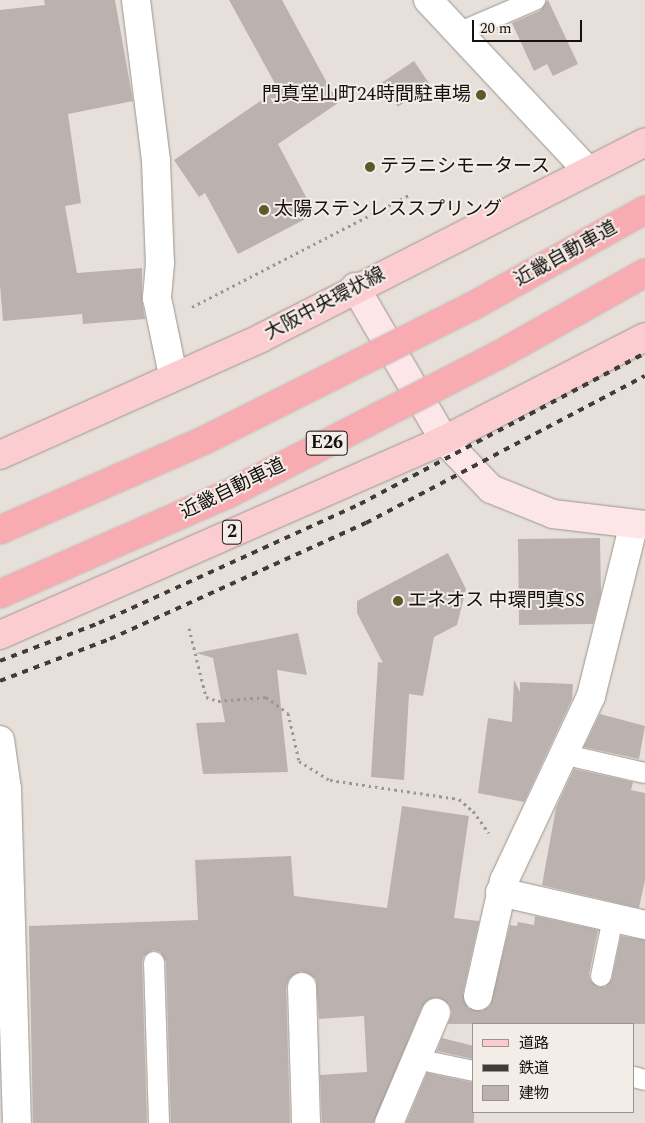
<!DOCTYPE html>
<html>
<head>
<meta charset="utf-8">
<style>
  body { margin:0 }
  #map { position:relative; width:645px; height:1123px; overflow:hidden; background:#e7e0da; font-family:Spectral,"Noto Sans JP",serif }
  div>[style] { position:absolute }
  .building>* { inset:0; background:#bbb2af; transform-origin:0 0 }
  .path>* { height:3px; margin-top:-1.5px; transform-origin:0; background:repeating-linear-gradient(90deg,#9c9792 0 2.5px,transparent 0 6.5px) }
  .roads { filter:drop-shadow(0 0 1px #9b948e) drop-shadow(0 0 1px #9b948e) }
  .lane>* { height:20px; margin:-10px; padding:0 10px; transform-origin:10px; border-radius:10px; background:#fff }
  .street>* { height:28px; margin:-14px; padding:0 14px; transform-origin:14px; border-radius:14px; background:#fff }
  .secondary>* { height:28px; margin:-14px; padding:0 14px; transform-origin:14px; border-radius:14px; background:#fde6e8 }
  .primary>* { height:28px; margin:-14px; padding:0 14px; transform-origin:14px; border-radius:14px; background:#fbcdd0 }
  .rail>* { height:4px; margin-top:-2px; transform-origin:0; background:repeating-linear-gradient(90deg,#403c39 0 6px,transparent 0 12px) }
  .bridges { filter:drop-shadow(0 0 1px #c2c1c1) drop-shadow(0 0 1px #c2c1c1) }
  .highway-bridge>* { height:28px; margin:-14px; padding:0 14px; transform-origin:14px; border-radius:14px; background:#f8acb1 }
  .dots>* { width:14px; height:14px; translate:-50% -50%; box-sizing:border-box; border:2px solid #f4ede7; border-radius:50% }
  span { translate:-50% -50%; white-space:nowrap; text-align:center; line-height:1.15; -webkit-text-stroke:4px #f4ede7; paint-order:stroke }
  .shield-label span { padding:1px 4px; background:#f4ede7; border:1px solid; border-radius:4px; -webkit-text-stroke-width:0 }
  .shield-label { font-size:18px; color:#14110f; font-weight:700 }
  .poi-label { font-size:19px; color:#14110f }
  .right { translate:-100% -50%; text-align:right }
  .left { translate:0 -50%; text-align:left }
  .street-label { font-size:19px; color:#14110f }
  .legend { position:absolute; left:472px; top:1023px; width:162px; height:90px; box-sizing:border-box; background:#f4ede7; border:1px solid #9a9591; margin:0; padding:6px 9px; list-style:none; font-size:15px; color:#14110f }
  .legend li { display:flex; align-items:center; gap:10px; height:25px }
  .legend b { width:25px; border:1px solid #9a9591 }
  .scale { position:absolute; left:472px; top:20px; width:110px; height:22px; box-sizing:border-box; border:2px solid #14110f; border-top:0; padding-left:6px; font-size:15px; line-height:18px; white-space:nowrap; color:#14110f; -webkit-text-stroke:4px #f4ede7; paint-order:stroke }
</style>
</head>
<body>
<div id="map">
  <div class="building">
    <i style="clip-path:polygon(44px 0,115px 0,133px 101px,68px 114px,81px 203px,65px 206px,77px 273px,142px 268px,142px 301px,145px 319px,83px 324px,82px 314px,3px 321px,0 285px,0 10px,45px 5px)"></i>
    <i style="clip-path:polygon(229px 0,282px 0,338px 103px,278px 144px,315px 214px,238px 254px,205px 193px,199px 197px,174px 160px,278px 89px)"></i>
    <i style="clip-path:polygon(548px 0,578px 64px,553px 76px,547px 64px,534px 71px,512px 23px,540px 11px)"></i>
    <i style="left:414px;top:61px;width:29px;height:39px;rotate:56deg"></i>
    <i style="clip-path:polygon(600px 538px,601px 593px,593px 624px,519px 625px,518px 539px)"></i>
    <i style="clip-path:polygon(448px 553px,466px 589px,457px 625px,434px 637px,423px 696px,409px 694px,404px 780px,371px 777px,378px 662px,383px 663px,357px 613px,357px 601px)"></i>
    <i style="clip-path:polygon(298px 633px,307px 675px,277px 670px,288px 772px,203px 774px,196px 723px,225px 722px,213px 658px,196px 653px)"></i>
    <i style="clip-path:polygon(514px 680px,520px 692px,520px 682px,573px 684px,572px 699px,524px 802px,478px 793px,488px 718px,512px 722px)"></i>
    <i style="clip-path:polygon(600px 714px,645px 726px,639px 759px,584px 747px)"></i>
    <i style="clip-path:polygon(574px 769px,633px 782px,631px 790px,645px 793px,645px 880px,639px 908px,542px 885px,556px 808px)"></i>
    <i style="clip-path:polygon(402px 806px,469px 816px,454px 918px,479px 921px,463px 993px,468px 1008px,482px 1011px,490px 1006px,510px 925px,517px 926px,518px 922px,534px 925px,535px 916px,598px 930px,589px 974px,590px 980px,598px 987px,605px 987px,612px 979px,621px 936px,645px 940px,645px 1024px,448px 1024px,452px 1012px,449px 1004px,434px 998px,422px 1007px,374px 1123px,322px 1123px,320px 1075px,367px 1072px,364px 1016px,319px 1019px,316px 979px,301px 971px,289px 979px,286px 987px,290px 1123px,171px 1123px,166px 962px,160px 952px,153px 950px,144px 956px,142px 962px,147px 1123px,33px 1123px,29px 926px,198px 920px,195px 860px,291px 856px,294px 896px,387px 908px)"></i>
    <i style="clip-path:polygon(442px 1038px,474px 1046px,474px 1059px,437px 1051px)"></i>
    <i style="clip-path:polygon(427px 1073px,474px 1083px,474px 1123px,406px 1123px)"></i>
  </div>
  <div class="path">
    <i style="left:192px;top:307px;width:244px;rotate:-27.3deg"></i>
    <i style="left:189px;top:628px;width:71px;rotate:76.2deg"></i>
    <i style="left:206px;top:697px;width:13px;rotate:18deg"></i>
    <i style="left:218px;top:701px;width:48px;rotate:-4.8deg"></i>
    <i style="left:266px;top:697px;width:27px;rotate:36deg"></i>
    <i style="left:288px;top:713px;width:49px;rotate:77.1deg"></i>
    <i style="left:299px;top:761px;width:36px;rotate:32deg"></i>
    <i style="left:330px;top:780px;width:130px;rotate:8.4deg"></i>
    <i style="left:459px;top:799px;width:18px;rotate:41deg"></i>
    <i style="left:473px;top:811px;width:27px;rotate:54deg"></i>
  </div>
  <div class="roads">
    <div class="lane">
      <i style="left:458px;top:33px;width:84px;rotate:-23.2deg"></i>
      <i style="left:562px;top:754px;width:85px;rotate:12.9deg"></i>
      <i style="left:154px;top:962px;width:161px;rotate:88.2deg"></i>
      <i style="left:601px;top:976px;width:59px;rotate:-78.3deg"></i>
      <i style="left:416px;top:1059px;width:59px;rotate:11.7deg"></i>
      <i style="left:634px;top:1077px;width:11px;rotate:15deg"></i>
    </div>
    <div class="street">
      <i style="left:136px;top:0;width:162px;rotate:82.9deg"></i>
      <i style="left:156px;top:161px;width:102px;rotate:87.8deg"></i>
      <i style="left:160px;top:263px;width:35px;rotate:95deg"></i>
      <i style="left:157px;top:298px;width:79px;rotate:78.3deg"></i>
      <i style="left:428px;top:0;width:233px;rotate:46.9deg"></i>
      <i style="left:0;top:740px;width:49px;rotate:81.9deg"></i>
      <i style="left:7px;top:789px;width:334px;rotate:88.3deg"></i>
      <i style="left:500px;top:892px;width:149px;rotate:12.8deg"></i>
      <i style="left:302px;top:987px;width:136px;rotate:88.3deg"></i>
      <i style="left:478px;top:996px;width:118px;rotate:-77.3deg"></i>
      <i style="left:504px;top:881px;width:204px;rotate:-64.8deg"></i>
      <i style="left:591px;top:696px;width:177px;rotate:-76deg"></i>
      <i style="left:389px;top:1123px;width:120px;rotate:-66.9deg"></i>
    </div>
    <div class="secondary">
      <i style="left:355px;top:287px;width:177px;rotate:59.8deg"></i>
      <i style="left:444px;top:440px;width:68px;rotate:46.2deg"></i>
      <i style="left:491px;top:489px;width:67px;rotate:22deg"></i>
      <i style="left:553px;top:514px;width:93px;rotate:6.8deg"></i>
    </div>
    <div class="primary">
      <i style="left:0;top:455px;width:286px;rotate:-24.1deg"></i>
      <i style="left:261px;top:338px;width:431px;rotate:-27deg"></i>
      <i style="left:0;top:635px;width:485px;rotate:-23.7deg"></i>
      <i style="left:444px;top:440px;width:226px;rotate:-27.1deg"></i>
    </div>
  </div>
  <div class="rail">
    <i style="left:0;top:661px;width:106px;rotate:-21deg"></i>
    <i style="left:99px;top:623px;width:287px;rotate:-24.5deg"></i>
    <i style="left:360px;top:504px;width:323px;rotate:-27.9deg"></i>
    <i style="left:0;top:681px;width:118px;rotate:-20.9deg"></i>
    <i style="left:110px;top:639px;width:281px;rotate:-24.4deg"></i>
    <i style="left:366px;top:523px;width:315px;rotate:-27.8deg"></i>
  </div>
  <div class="bridges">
    <div class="highway-bridge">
      <i style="left:0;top:530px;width:224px;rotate:-23.7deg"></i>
      <i style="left:205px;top:440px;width:300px;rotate:-26.6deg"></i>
      <i style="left:473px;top:306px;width:197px;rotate:-29.2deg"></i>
      <i style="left:0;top:594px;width:247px;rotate:-23.7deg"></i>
      <i style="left:226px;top:495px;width:305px;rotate:-27.2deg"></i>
      <i style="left:497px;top:356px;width:170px;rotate:-29.3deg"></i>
    </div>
  </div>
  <div class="dots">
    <i style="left:481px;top:95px;background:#5a5b28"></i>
    <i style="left:370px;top:167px;background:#5a5b28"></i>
    <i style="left:264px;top:210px;background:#5a5b28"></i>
    <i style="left:398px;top:601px;background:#5a5b28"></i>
  </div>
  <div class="shield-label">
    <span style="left:327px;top:443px">E26</span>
    <span style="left:232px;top:532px">2</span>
  </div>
  <div class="poi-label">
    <span class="right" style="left:471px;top:95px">門真堂山町24時間駐車場</span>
    <span class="left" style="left:380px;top:167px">テラニシモータース</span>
    <span class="left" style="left:274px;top:210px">太陽ステンレススプリング</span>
    <span class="left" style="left:408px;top:601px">エネオス 中環門真SS</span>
  </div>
  <div class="street-label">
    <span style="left:566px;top:254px;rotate:-29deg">近畿自動車道</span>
    <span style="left:325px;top:304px;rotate:-28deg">大阪中央環状線</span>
    <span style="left:233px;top:489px;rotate:-26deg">近畿自動車道</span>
  </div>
  <ul class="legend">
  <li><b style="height:6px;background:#fbcdd0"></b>道路</li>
  <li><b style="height:6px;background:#403c39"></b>鉄道</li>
  <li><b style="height:14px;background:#bbb2af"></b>建物</li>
  </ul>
  <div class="scale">20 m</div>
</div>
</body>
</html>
